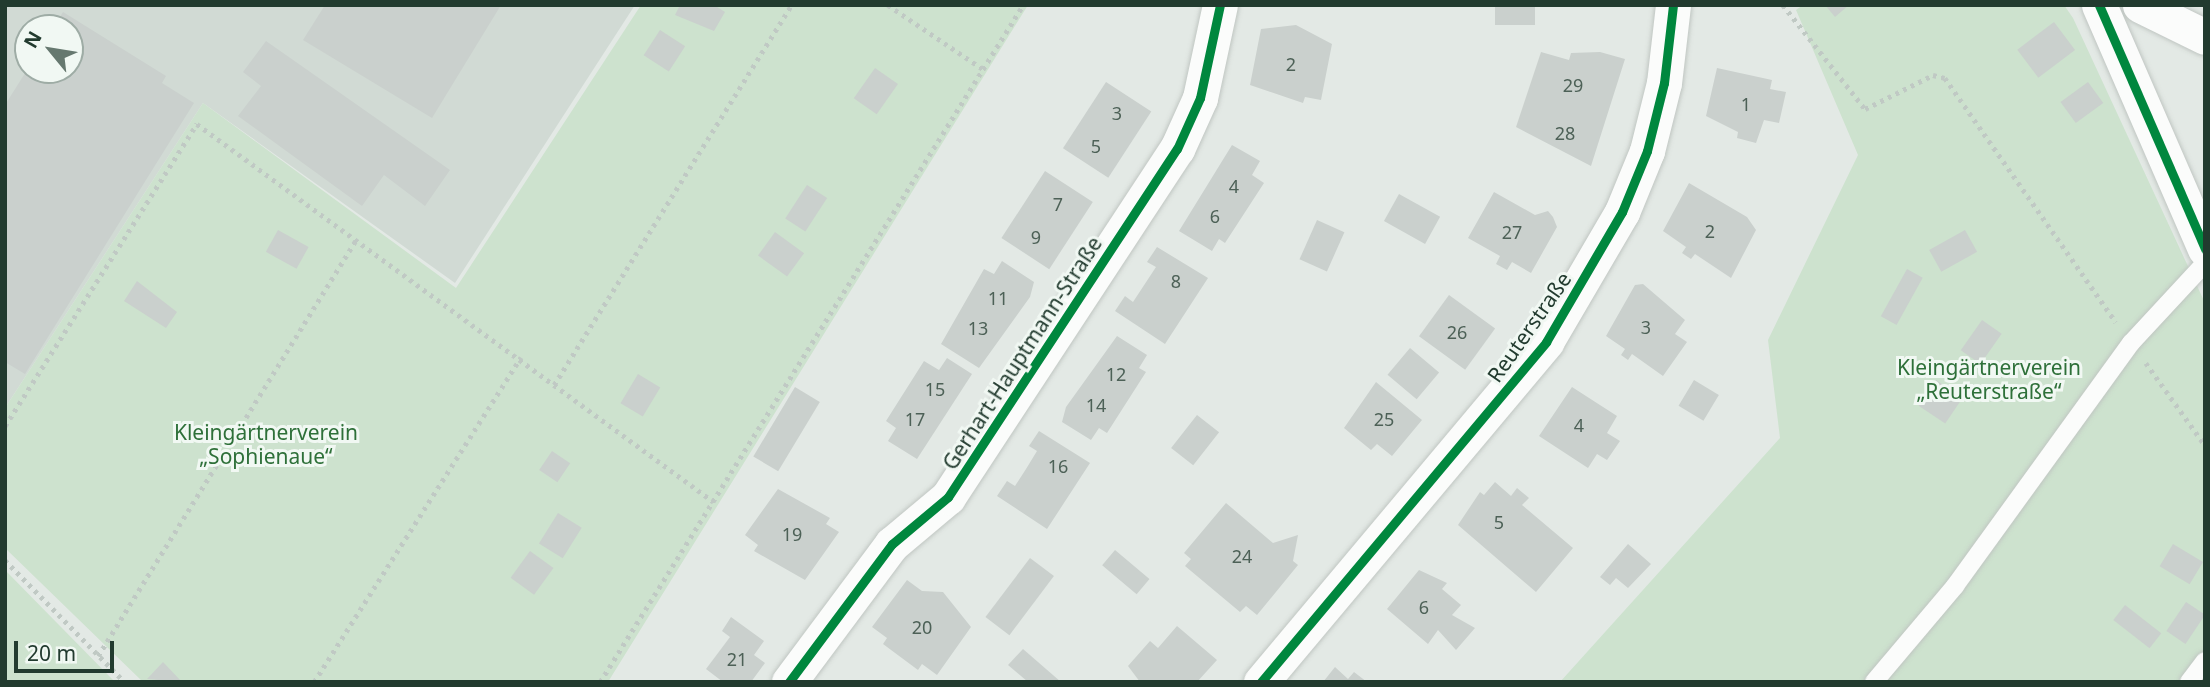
<!DOCTYPE html>
<html>
<head>
<meta charset="utf-8">
<style>
  body { margin:0 }
  #map { position:relative; width:2210px; height:687px; overflow:hidden; background:#e3e9e5; font-family:"Noto Sans",sans-serif }
  div>[style] { position:absolute }
  .built>* { inset:0; background:#d1dad4 }
  .green>* { inset:0; background:#cde2ce }
  .building>* { inset:0; background:#cad0cd; transform-origin:0 0 }
  .path>* { height:4.5px; margin-top:-2.25px; transform-origin:0; background:repeating-linear-gradient(90deg,#c0c9c4 0 3.5px,transparent 0 8.5px) }
  .roads { filter:drop-shadow(0 0 2px #c0c6c2) drop-shadow(0 0 2px #c0c6c2) }
  .lane>* { height:18px; margin:-9px; padding:0 9px; transform-origin:9px; border-radius:9px; background:#fbfcfb }
  .street>* { height:35px; margin:-17.5px; padding:0 17.5px; transform-origin:17.5px; border-radius:17.5px; background:#fbfcfb }
  .cycleway>* { height:9px; margin:-4.5px; padding:0 4.5px; transform-origin:4.5px; border-radius:4.5px; background:#00873e }
  span { translate:-50% -50%; white-space:nowrap; text-align:center; line-height:1.15; -webkit-text-stroke:6px #f1f8f3; paint-order:stroke }
  .number-label { font-size:18px; color:#4d6157 }
  .number-label span { -webkit-text-stroke-width:0 }
  .street-label { font-size:21px; color:#223b2f }
  .park-label { font-size:21px; color:#2e7039 }
  .frame { position:absolute; inset:0; border:7px solid #223b2f; pointer-events:none }
  .north { position:absolute; left:14px; top:14px; width:70px; height:70px; box-sizing:border-box; background:#f1f8f3; border:2px solid #9eaca5; border-radius:50%; rotate:300deg; font-size:19px; font-weight:700; line-height:28px; text-align:center; color:#223b2f }
  .north::after { content:''; display:block; margin:auto; width:24px; height:32px; background:#66786f; clip-path:polygon(50% 0,100% 100%,50% 72%,0 100%) }
  .scale { position:absolute; left:14px; top:641px; width:100px; height:32px; box-sizing:border-box; border:4px solid #223b2f; border-top:0; padding-left:9px; font-size:21px; line-height:24px; white-space:nowrap; color:#223b2f; -webkit-text-stroke:5px #f1f8f3; paint-order:stroke }
</style>
</head>
<body>
<div id="map">
  <div class="built">
    <i style="clip-path:polygon(evenodd,5px 5px,635px 5px,455px 283px,203px 103px,5px 408px,5px 5px,28px 28px,70px 28px,70px 70px,28px 70px,28px 28px)"></i>
  </div>
  <div class="green">
    <i style="clip-path:polygon(641px 5px,1028px 5px,608px 682px,143px 682px,5px 548px,5px 408px,203px 103px,456px 288px)"></i>
    <i style="clip-path:polygon(1803px 5px,2064px 5px,2073px 18px,2205px 303px,2205px 658px,2187px 682px,1560px 682px,1780px 438px,1768px 340px,1858px 155px,1796px 10px)"></i>
    <i style="clip-path:polygon(5px 570px,115px 682px,5px 682px)"></i>
  </div>
  <div class="building">
    <i style="clip-path:polygon(325px 5px,501px 5px,432px 118px,303px 40px)"></i>
    <i style="clip-path:polygon(680px 5px,714px 5px,725px 12px,714px 31px,675px 15px)"></i>
    <i style="left:1495px;top:5px;width:40px;height:20px"></i>
    <i style="clip-path:polygon(1825px 5px,1849px 5px,1835px 17px)"></i>
    <i style="clip-path:polygon(63px 12px,166px 76px,162px 83px,194px 103px,25px 374px,5px 362px,5px 105px,27px 70px,70px 70px,70px 28px,53px 28px)"></i>
    <i style="left:2054px;top:22px;width:35px;height:46px;rotate:53deg"></i>
    <i style="clip-path:polygon(1296px 25px,1332px 44px,1321px 100px,1305px 97px,1303px 103px,1250px 85px,1261px 29px)"></i>
    <i style="left:660px;top:30px;width:30px;height:30px;rotate:33deg"></i>
    <i style="clip-path:polygon(266px 41px,450px 170px,425px 206px,384px 175px,362px 206px,238px 116px,261px 86px,243px 72px)"></i>
    <i style="clip-path:polygon(1541px 52px,1569px 60px,1571px 53px,1600px 52px,1625px 59px,1591px 166px,1516px 127px)"></i>
    <i style="left:875px;top:68px;width:28px;height:37px;rotate:35deg"></i>
    <i style="clip-path:polygon(1717px 68px,1772px 80px,1770px 89px,1786px 92px,1779px 123px,1764px 120px,1756px 143px,1737px 138px,1738px 132px,1706px 116px)"></i>
    <i style="left:1106px;top:82px;width:54px;height:79px;rotate:33deg"></i>
    <i style="left:2088px;top:82px;width:26px;height:34px;rotate:54deg"></i>
    <i style="clip-path:polygon(1232px 145px,1260px 161px,1252px 175px,1264px 183px,1225px 243px,1219px 239px,1212px 251px,1179px 231px)"></i>
    <i style="left:1045px;top:171px;width:57px;height:80px;rotate:33deg"></i>
    <i style="clip-path:polygon(1689px 183px,1747px 217px,1756px 230px,1731px 278px,1695px 254px,1691px 259px,1682px 253px,1686px 247px,1663px 231px)"></i>
    <i style="left:807px;top:185px;width:24px;height:40px;rotate:33deg"></i>
    <i style="clip-path:polygon(1494px 192px,1535px 215px,1548px 211px,1553px 217px,1557px 227px,1531px 273px,1512px 262px,1507px 270px,1496px 264px,1500px 256px,1468px 238px)"></i>
    <i style="left:1399px;top:194px;width:47px;height:31px;rotate:29deg"></i>
    <i style="left:1317px;top:220px;width:30px;height:43px;rotate:24deg"></i>
    <i style="left:278px;top:230px;width:35px;height:25px;rotate:29deg"></i>
    <i style="left:1965px;top:230px;width:25px;height:41px;rotate:61deg"></i>
    <i style="left:775px;top:232px;width:36px;height:29px;rotate:36deg"></i>
    <i style="clip-path:polygon(1157px 247px,1208px 278px,1165px 344px,1115px 311px,1125px 296px,1133px 302px,1156px 267px,1147px 262px)"></i>
    <i style="clip-path:polygon(1002px 261px,1034px 282px,1030px 297px,979px 368px,941px 344px,984px 269px,994px 274px)"></i>
    <i style="left:1907px;top:269px;width:18px;height:54px;rotate:29deg"></i>
    <i style="clip-path:polygon(137px 281px,177px 312px,166px 328px,124px 301px)"></i>
    <i style="clip-path:polygon(1643px 284px,1685px 320px,1675px 334px,1687px 342px,1663px 376px,1632px 354px,1628px 360px,1621px 355px,1625px 349px,1606px 336px,1635px 285px)"></i>
    <i style="left:1449px;top:295px;width:57px;height:51px;rotate:36deg"></i>
    <i style="left:1982px;top:320px;width:24px;height:37px;rotate:35deg"></i>
    <i style="clip-path:polygon(1117px 336px,1147px 355px,1139px 368px,1146px 372px,1107px 433px,1099px 428px,1091px 440px,1062px 422px,1066px 407px)"></i>
    <i style="left:1410px;top:348px;width:38px;height:35px;rotate:40deg"></i>
    <i style="clip-path:polygon(947px 358px,972px 374px,917px 459px,888px 441px,896px 428px,886px 421px,924px 361px,939px 370px)"></i>
    <i style="left:638px;top:374px;width:26px;height:34px;rotate:31deg"></i>
    <i style="left:1694px;top:380px;width:29px;height:30px;rotate:31deg"></i>
    <i style="left:1936px;top:380px;width:32px;height:31px;rotate:34deg"></i>
    <i style="clip-path:polygon(1376px 382px,1422px 420px,1392px 456px,1377px 444px,1371px 450px,1344px 428px)"></i>
    <i style="left:795px;top:387px;width:29px;height:81px;rotate:31deg"></i>
    <i style="clip-path:polygon(1572px 387px,1617px 416px,1607px 433px,1620px 441px,1607px 460px,1597px 454px,1588px 468px,1539px 436px)"></i>
    <i style="left:1197px;top:415px;width:28px;height:42px;rotate:38deg"></i>
    <i style="clip-path:polygon(1039px 431px,1090px 463px,1047px 529px,997px 496px,1007px 481px,1015px 486px,1026px 469px,1037px 451px,1029px 446px)"></i>
    <i style="left:552px;top:451px;width:22px;height:23px;rotate:34deg"></i>
    <i style="clip-path:polygon(1495px 482px,1511px 496px,1517px 488px,1529px 498px,1522px 505px,1573px 548px,1536px 592px,1458px 525px,1480px 492px,1484px 495px)"></i>
    <i style="clip-path:polygon(778px 489px,830px 518px,826px 524px,839px 532px,805px 580px,754px 551px,758px 545px,745px 535px)"></i>
    <i style="clip-path:polygon(1226px 503px,1273px 543px,1298px 535px,1293px 561px,1298px 565px,1257px 615px,1246px 606px,1240px 612px,1185px 566px,1191px 559px,1184px 553px)"></i>
    <i style="left:558px;top:513px;width:28px;height:36px;rotate:32deg"></i>
    <i style="clip-path:polygon(1628px 544px,1651px 564px,1628px 588px,1616px 578px,1610px 585px,1600px 577px)"></i>
    <i style="left:2173px;top:544px;width:35px;height:26px;rotate:31deg"></i>
    <i style="left:1115px;top:550px;width:45px;height:20px;rotate:40deg"></i>
    <i style="left:530px;top:551px;width:29px;height:33px;rotate:36deg"></i>
    <i style="left:1030px;top:558px;width:30px;height:74px;rotate:37deg"></i>
    <i style="clip-path:polygon(1419px 570px,1447px 583px,1442px 589px,1461px 605px,1452px 615px,1475px 628px,1456px 650px,1438px 630px,1428px 644px,1387px 609px)"></i>
    <i style="clip-path:polygon(907px 580px,922px 591px,943px 592px,971px 627px,937px 675px,922px 664px,918px 670px,883px 644px,887px 638px,872px 627px)"></i>
    <i style="left:2186px;top:602px;width:23px;height:35px;rotate:34deg"></i>
    <i style="left:2125px;top:605px;width:46px;height:19px;rotate:38deg"></i>
    <i style="clip-path:polygon(731px 617px,764px 641px,754px 655px,765px 663px,751px 682px,723px 682px,706px 669px,730px 637px,722px 631px)"></i>
    <i style="clip-path:polygon(1177px 626px,1217px 660px,1197px 682px,1140px 682px,1128px 666px,1150px 641px,1158px 648px)"></i>
    <i style="clip-path:polygon(1023px 649px,1061px 682px,1028px 682px,1008px 665px)"></i>
    <i style="clip-path:polygon(163px 662px,182px 682px,147px 679px)"></i>
    <i style="clip-path:polygon(1335px 667px,1348px 679px,1354px 672px,1367px 682px,1323px 682px)"></i>
  </div>
  <div class="path">
    <i style="left:888px;top:5px;width:115px;rotate:34deg"></i>
    <i style="left:1783px;top:5px;width:132px;rotate:51.7deg"></i>
    <i style="left:1865px;top:109px;width:76px;rotate:-26.6deg"></i>
    <i style="left:1933px;top:75px;width:12px;rotate:14deg"></i>
    <i style="left:1945px;top:78px;width:298px;rotate:55deg"></i>
    <i style="left:2146px;top:363px;width:101px;rotate:54.3deg"></i>
    <i style="left:554px;top:385px;width:448px;rotate:-58deg"></i>
    <i style="left:5px;top:426px;width:358px;rotate:-57.6deg"></i>
    <i style="left:197px;top:124px;width:640px;rotate:36.17deg"></i>
    <i style="left:5px;top:560px;width:171px;rotate:45.5deg"></i>
    <i style="left:98px;top:656px;width:492px;rotate:-58.2deg"></i>
    <i style="left:314px;top:682px;width:385px;rotate:-57.5deg"></i>
    <i style="left:600px;top:682px;width:798px;rotate:-58deg"></i>
  </div>
  <div class="roads">
    <div class="lane">
      <i style="left:1874px;top:682px;width:126px;rotate:-49.8deg"></i>
      <i style="left:1955px;top:586px;width:300px;rotate:-54.1deg"></i>
      <i style="left:2131px;top:343px;width:109px;rotate:-47.2deg"></i>
      <i style="left:2189px;top:682px;width:26px;rotate:-53deg"></i>
    </div>
    <div class="street">
      <i style="left:2099px;top:5px;width:266px;rotate:66.5deg"></i>
      <i style="left:2140px;top:5px;width:72px;rotate:26.2deg"></i>
      <i style="left:789px;top:682px;width:172px;rotate:-53.3deg"></i>
      <i style="left:892px;top:544px;width:73px;rotate:-40deg"></i>
      <i style="left:948px;top:497px;width:417px;rotate:-56.7deg"></i>
      <i style="left:1177px;top:149px;width:56px;rotate:-65.7deg"></i>
      <i style="left:1200px;top:98px;width:95px;rotate:-77.9deg"></i>
      <i style="left:1261px;top:682px;width:444px;rotate:-50deg"></i>
      <i style="left:1546px;top:342px;width:151px;rotate:-59.7deg"></i>
      <i style="left:1622px;top:212px;width:66px;rotate:-67.7deg"></i>
      <i style="left:1647px;top:151px;width:70px;rotate:-76deg"></i>
      <i style="left:1664px;top:83px;width:79px;rotate:-83.4deg"></i>
    </div>
  </div>
  <div class="cycleway">
    <i style="left:2099px;top:5px;width:266px;rotate:66.5deg"></i>
    <i style="left:789px;top:682px;width:172px;rotate:-53.3deg"></i>
    <i style="left:892px;top:544px;width:73px;rotate:-40deg"></i>
    <i style="left:948px;top:497px;width:417px;rotate:-56.7deg"></i>
    <i style="left:1177px;top:149px;width:56px;rotate:-65.7deg"></i>
    <i style="left:1200px;top:98px;width:95px;rotate:-77.9deg"></i>
    <i style="left:1261px;top:682px;width:444px;rotate:-50deg"></i>
    <i style="left:1546px;top:342px;width:151px;rotate:-59.7deg"></i>
    <i style="left:1622px;top:212px;width:66px;rotate:-67.7deg"></i>
    <i style="left:1647px;top:151px;width:70px;rotate:-76deg"></i>
    <i style="left:1664px;top:83px;width:79px;rotate:-83.4deg"></i>
  </div>
  <div class="number-label">
    <span style="left:1291px;top:64px">2</span>
    <span style="left:1573px;top:85px">29</span>
    <span style="left:1746px;top:104px">1</span>
    <span style="left:1117px;top:113px">3</span>
    <span style="left:1565px;top:133px">28</span>
    <span style="left:1096px;top:146px">5</span>
    <span style="left:1234px;top:186px">4</span>
    <span style="left:1058px;top:204px">7</span>
    <span style="left:1215px;top:216px">6</span>
    <span style="left:1710px;top:231px">2</span>
    <span style="left:1512px;top:232px">27</span>
    <span style="left:1036px;top:237px">9</span>
    <span style="left:1176px;top:281px">8</span>
    <span style="left:998px;top:298px">11</span>
    <span style="left:1646px;top:327px">3</span>
    <span style="left:978px;top:328px">13</span>
    <span style="left:1457px;top:332px">26</span>
    <span style="left:1116px;top:374px">12</span>
    <span style="left:935px;top:389px">15</span>
    <span style="left:1096px;top:405px">14</span>
    <span style="left:915px;top:419px">17</span>
    <span style="left:1384px;top:419px">25</span>
    <span style="left:1579px;top:425px">4</span>
    <span style="left:1058px;top:466px">16</span>
    <span style="left:1499px;top:522px">5</span>
    <span style="left:792px;top:534px">19</span>
    <span style="left:1242px;top:556px">24</span>
    <span style="left:1424px;top:607px">6</span>
    <span style="left:922px;top:627px">20</span>
    <span style="left:737px;top:659px">21</span>
  </div>
  <div class="street-label">
    <span style="left:1529px;top:327px;rotate:-55deg">Reuterstraße</span>
    <span style="left:1022px;top:353px;rotate:-57deg">Gerhart-Hauptmann-Straße</span>
  </div>
  <div class="park-label">
    <span style="left:1989px;top:379px">Kleingärtnerverein<br>„Reuterstraße“</span>
    <span style="left:266px;top:444px">Kleingärtnerverein<br>„Sophienaue“</span>
  </div>
  <div class="frame"></div>
  <div class="north">N</div>
  <div class="scale">20 m</div>
</div>
</body>
</html>
